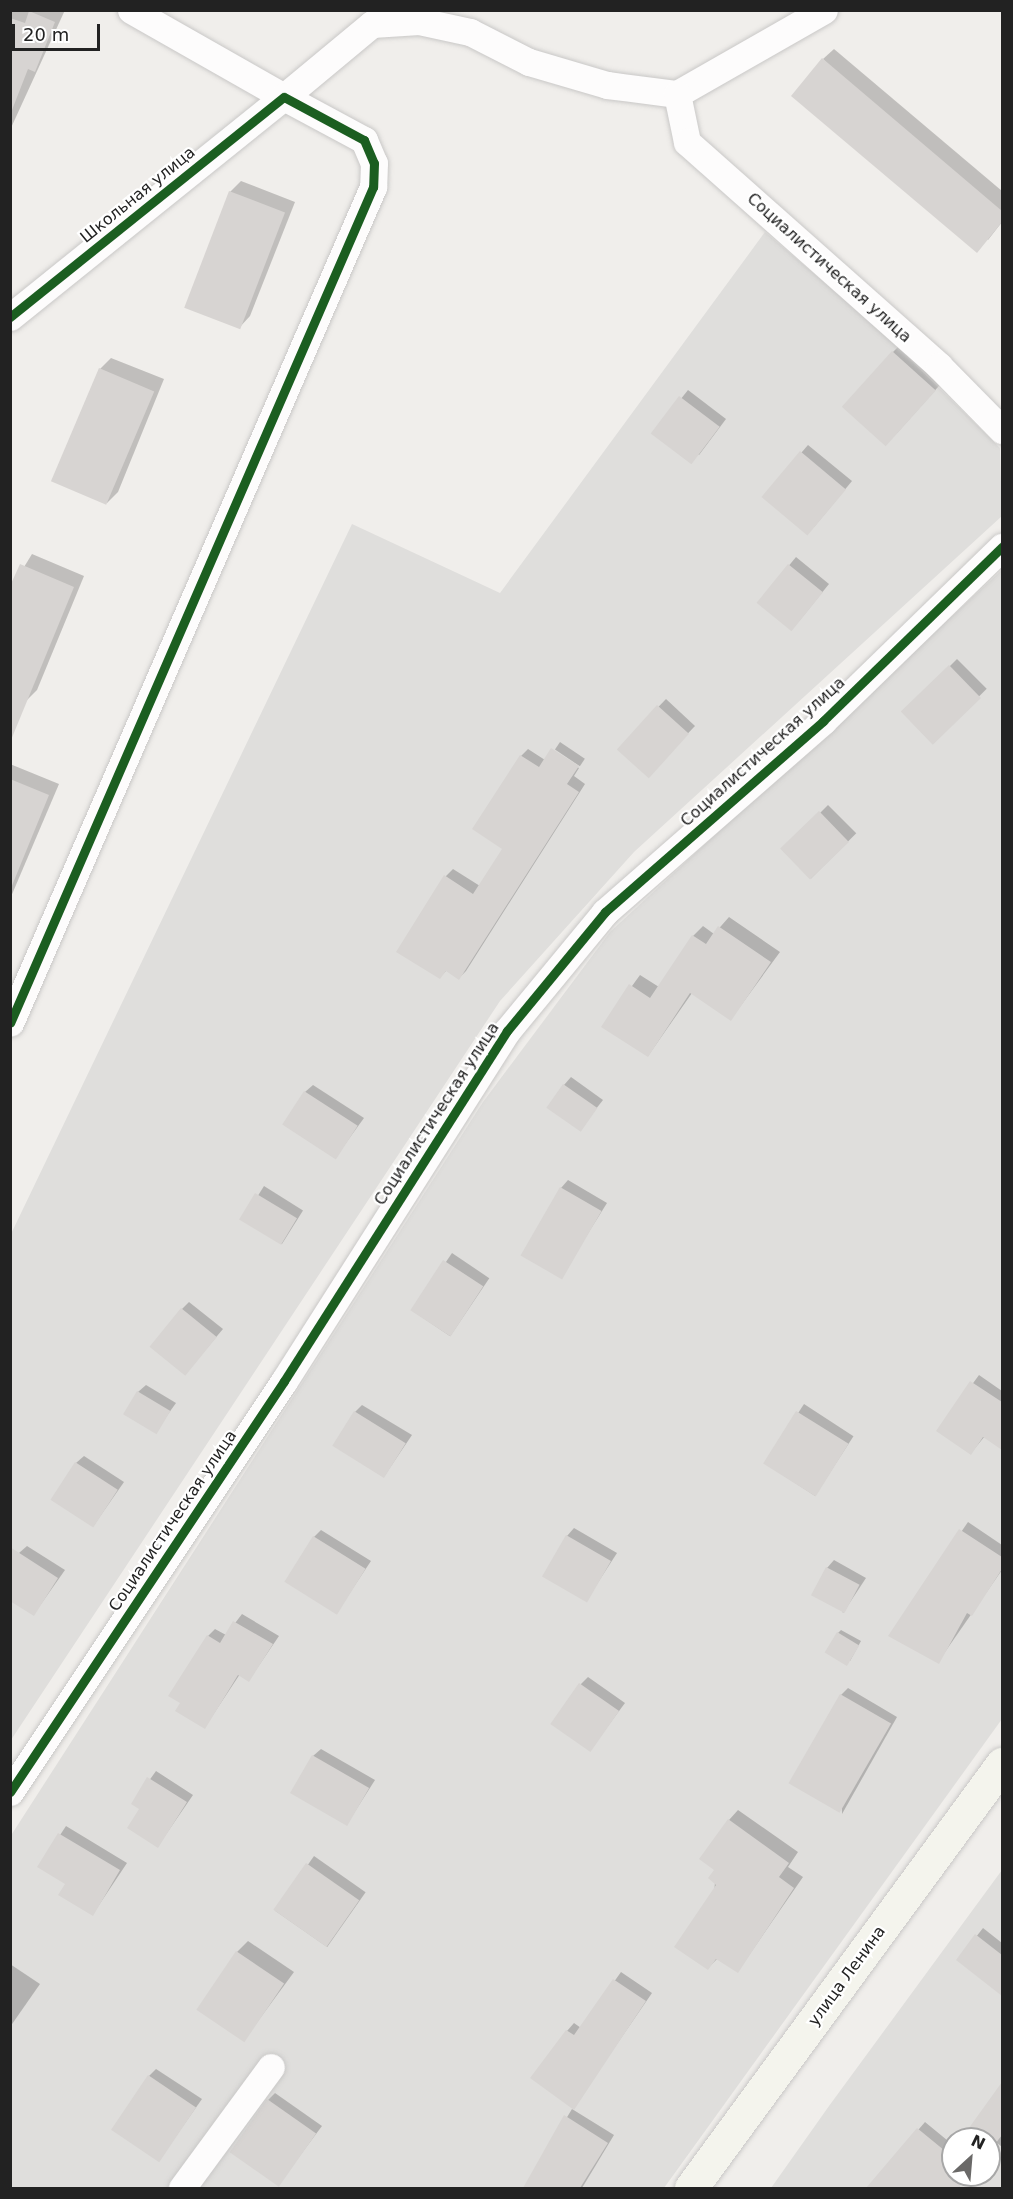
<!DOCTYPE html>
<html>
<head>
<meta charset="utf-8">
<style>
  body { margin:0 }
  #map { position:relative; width:1013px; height:2199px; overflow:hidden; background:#f0eeeb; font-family:"DejaVu Sans",sans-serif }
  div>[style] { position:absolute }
  .residential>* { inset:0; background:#dfdedc }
  .shadow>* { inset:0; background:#0003; transform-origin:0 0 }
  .building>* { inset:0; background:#d7d4d2; transform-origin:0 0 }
  .roads { filter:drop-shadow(0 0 2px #c9c8c7) drop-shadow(0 0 2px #c9c8c7) }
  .minor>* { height:27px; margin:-13.5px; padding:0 13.5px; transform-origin:13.5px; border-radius:13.5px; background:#fdfcfc }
  .secondary>* { height:33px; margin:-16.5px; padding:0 16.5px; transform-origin:16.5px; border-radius:16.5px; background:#f4f4ed }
  .cycleway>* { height:9px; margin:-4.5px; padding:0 4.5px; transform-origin:4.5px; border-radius:4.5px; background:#1b5e20 }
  span { translate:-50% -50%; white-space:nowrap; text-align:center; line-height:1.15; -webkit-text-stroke:4.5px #fff; paint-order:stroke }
  .street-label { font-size:16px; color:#222 }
  .frame { position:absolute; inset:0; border:12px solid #222; pointer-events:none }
  .north { position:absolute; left:941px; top:2127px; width:60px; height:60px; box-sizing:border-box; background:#fff; border:2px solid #a7a7a7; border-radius:50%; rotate:26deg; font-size:16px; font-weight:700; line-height:24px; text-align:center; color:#222 }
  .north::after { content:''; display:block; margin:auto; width:21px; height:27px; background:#6a6968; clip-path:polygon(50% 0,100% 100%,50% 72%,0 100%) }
  .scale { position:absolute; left:12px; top:24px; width:88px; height:27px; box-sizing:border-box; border:3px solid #222; border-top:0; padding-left:8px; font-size:18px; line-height:21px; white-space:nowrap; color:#222; -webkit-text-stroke:4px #fff; paint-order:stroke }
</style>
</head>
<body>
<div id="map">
  <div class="residential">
    <i style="clip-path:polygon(765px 232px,879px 329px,1000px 448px,1002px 516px,634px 852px,500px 1001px,11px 1740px,10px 1236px,352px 524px,500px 593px)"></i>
    <i style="clip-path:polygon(1002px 570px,1002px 1719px,664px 2188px,11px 2188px,10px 1837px,483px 1102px,610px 932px)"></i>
    <i style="clip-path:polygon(evenodd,1002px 1870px,1002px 2188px,771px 2188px,829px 2106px,1002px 1870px,953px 2139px,989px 2139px,989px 2175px,953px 2175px,953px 2139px)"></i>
  </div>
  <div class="shadow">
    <i style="clip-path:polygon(10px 10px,65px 10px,10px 130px)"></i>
    <i style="clip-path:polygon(834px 49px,1002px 191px,1002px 222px,988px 240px,823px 59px)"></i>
    <i style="clip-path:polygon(241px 181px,295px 202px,250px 316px,239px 328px,230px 192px)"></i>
    <i style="clip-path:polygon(904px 341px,946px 378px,897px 433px,893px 352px)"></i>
    <i style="clip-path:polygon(111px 358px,164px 379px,118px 492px,107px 503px,100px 369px)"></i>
    <i style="clip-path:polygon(688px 390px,726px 419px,699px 455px,653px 434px)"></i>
    <i style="clip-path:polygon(808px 445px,852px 481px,814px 527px,763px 497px)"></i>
    <i style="clip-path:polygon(32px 554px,84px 576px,37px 690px,26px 701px,10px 695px,10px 590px)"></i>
    <i style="clip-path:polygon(796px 557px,829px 584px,799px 621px,759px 602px)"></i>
    <i style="left:957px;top:659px;width:42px;height:76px;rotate:45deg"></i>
    <i style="clip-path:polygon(666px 699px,695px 726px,654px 769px,618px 749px)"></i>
    <i style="left:560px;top:742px;width:30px;height:9px;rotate:34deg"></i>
    <i style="clip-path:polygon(528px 749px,545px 760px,552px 750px,579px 768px,574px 776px,585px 784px,466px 971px,459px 978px,447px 970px,440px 977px,446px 876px,453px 869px,480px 886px,505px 848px,521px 756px)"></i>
    <i style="clip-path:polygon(10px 764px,59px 784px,10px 899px)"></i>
    <i style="left:828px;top:805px;width:40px;height:64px;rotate:45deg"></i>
    <i style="clip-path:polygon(729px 917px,780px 952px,731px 1019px,692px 993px,648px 1056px,603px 1026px,640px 975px,659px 987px,693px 936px,703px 926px,714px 934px)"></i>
    <i style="clip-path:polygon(571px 1077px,603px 1100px,580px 1129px,564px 1085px)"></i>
    <i style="clip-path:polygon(313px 1085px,364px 1118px,335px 1158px,305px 1092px)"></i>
    <i style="clip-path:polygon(568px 1180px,607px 1203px,560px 1278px,561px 1188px)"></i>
    <i style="left:264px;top:1186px;width:46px;height:40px;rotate:32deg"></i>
    <i style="left:452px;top:1253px;width:45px;height:70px;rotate:34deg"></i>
    <i style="clip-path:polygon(189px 1302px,223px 1329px,185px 1374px,182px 1309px)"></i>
    <i style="clip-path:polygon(979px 1375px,1002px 1391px,1002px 1444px,985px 1436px,971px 1453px,938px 1431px)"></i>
    <i style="clip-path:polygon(146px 1385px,176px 1403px,156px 1431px,138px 1392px)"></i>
    <i style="left:804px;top:1404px;width:59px;height:71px;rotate:33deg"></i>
    <i style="clip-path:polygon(362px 1405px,412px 1435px,385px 1475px,355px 1412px)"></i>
    <i style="clip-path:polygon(84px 1456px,124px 1482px,94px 1525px,76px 1463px)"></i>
    <i style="clip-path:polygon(968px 1522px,1002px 1545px,1002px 1570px,938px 1662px,890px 1636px)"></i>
    <i style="clip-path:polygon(574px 1528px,617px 1553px,586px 1601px,567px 1536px)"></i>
    <i style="clip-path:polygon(321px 1530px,371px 1561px,337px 1612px,314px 1537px)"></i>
    <i style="clip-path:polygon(27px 1546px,65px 1570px,34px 1614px,19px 1553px)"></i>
    <i style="clip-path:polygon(834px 1560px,866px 1578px,843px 1613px,827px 1568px)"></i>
    <i style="clip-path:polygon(242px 1614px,279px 1636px,249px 1680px,240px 1674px,205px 1727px,182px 1702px,208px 1636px,215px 1629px,226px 1635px)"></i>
    <i style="clip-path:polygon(841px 1630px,861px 1641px,850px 1661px,838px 1633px)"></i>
    <i style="clip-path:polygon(588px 1677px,625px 1703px,590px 1750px,581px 1684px)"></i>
    <i style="clip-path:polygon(848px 1688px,897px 1717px,842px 1814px,841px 1695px)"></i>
    <i style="clip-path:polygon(321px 1749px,375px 1780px,347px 1824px,313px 1756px)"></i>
    <i style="clip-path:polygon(156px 1771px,193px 1795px,158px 1846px,141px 1808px,133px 1803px)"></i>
    <i style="clip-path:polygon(738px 1810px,798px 1852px,788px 1867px,803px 1877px,738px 1971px,718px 1958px,708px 1968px,716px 1870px,729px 1820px)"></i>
    <i style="clip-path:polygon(66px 1826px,127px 1863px,93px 1914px,68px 1884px,39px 1867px)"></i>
    <i style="left:314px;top:1856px;width:63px;height:67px;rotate:35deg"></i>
    <i style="clip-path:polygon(983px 1928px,1002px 1943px,1002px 1994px,958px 1960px)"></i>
    <i style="clip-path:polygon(248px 1941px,294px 1972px,244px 2040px,237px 1952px)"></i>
    <i style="clip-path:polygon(10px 1964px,40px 1984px,10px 2027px)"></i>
    <i style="clip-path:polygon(621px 1972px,652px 1993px,573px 2108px,567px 2031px,574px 2023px,581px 2028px)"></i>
    <i style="clip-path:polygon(156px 2069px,202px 2099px,159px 2160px,149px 2076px)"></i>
    <i style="clip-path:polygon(1002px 2087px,1002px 2147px,996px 2142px,989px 2151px,989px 2139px,963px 2139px)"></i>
    <i style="clip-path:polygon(275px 2093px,322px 2126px,278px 2185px,268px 2100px)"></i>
    <i style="clip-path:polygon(572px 2109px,614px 2135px,582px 2188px,524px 2188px)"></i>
    <i style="clip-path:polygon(925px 2122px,953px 2145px,953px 2175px,969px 2175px,958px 2188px,876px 2188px,871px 2185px)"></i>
  </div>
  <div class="building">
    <i style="clip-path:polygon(29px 11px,55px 22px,35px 72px,28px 69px,12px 110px,10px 18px,25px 23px)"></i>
    <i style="clip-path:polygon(822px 58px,1002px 211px,1002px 222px,977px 253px,791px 96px)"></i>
    <i style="left:229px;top:191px;width:60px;height:125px;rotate:21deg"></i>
    <i style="left:892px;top:351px;width:59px;height:75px;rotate:42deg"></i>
    <i style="left:99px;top:368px;width:60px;height:123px;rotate:23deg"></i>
    <i style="left:679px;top:396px;width:51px;height:47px;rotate:37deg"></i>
    <i style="left:800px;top:451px;width:60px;height:60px;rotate:40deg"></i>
    <i style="clip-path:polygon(20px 564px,74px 587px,11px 740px,10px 586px)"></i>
    <i style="left:788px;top:564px;width:45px;height:50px;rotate:39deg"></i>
    <i style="left:949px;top:665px;width:46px;height:67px;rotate:46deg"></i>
    <i style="left:657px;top:705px;width:43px;height:60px;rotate:42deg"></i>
    <i style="clip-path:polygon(551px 748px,579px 766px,567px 784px,579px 792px,459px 980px,446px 971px,440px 979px,396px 952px,444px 875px,473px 894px,502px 849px,472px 829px,520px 755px,539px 767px)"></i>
    <i style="clip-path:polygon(10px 779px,49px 795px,11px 888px,10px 888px)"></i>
    <i style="left:819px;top:811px;width:43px;height:54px;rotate:46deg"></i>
    <i style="clip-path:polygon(718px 926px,771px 962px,731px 1021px,690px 993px,648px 1057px,601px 1027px,629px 984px,650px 998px,692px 935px,706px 944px)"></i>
    <i style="left:563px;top:1084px;width:42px;height:29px;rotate:35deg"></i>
    <i style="left:304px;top:1091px;width:64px;height:40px;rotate:33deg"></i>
    <i style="left:560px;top:1187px;width:48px;height:79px;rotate:30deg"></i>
    <i style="left:255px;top:1193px;width:49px;height:31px;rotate:31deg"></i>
    <i style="left:443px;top:1260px;width:48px;height:60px;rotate:33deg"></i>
    <i style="left:181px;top:1308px;width:46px;height:50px;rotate:39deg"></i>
    <i style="clip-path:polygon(970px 1381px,1002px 1402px,1002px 1450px,983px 1437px,971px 1455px,936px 1431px)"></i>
    <i style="left:137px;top:1391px;width:39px;height:27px;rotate:31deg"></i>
    <i style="left:354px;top:1411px;width:61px;height:41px;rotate:32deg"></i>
    <i style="left:796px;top:1411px;width:62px;height:62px;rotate:32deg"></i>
    <i style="left:75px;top:1462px;width:51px;height:45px;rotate:33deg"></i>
    <i style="clip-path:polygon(959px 1529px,1002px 1557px,1002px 1569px,972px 1616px,967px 1613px,939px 1664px,888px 1636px)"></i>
    <i style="left:566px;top:1535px;width:52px;height:48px;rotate:30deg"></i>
    <i style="left:313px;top:1536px;width:62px;height:54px;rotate:32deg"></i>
    <i style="clip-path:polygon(10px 1547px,58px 1578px,34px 1616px,10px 1601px)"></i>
    <i style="left:826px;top:1567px;width:38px;height:32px;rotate:28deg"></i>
    <i style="clip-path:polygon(233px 1621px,273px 1644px,249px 1682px,238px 1675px,205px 1729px,175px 1711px,180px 1703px,168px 1696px,207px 1635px,220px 1643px)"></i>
    <i style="left:837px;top:1632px;width:26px;height:24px;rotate:31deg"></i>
    <i style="left:579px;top:1683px;width:49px;height:50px;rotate:35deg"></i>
    <i style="left:840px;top:1694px;width:59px;height:103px;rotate:30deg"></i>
    <i style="left:312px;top:1755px;width:66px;height:44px;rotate:30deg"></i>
    <i style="clip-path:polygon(147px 1777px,187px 1802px,158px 1848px,127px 1828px,139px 1809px,131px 1804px)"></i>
    <i style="clip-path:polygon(728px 1819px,789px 1863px,779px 1877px,794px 1888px,738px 1973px,716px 1959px,708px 1970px,674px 1947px,716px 1885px,708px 1878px,714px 1870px,699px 1859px)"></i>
    <i style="clip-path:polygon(58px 1833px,120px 1870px,93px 1916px,58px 1895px,65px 1884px,37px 1867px)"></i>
    <i style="left:306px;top:1863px;width:65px;height:57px;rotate:35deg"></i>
    <i style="clip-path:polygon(975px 1934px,1002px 1955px,1002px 1996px,956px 1960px)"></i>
    <i style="left:236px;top:1951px;width:58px;height:71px;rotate:34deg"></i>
    <i style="clip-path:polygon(613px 1979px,646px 2001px,574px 2110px,530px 2078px,566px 2030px,574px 2035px)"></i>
    <i style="left:148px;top:2075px;width:58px;height:66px;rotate:34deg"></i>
    <i style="clip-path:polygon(1002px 2082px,1002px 2135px,989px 2152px,989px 2139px,961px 2139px)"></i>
    <i style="left:267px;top:2099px;width:60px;height:65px;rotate:35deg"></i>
    <i style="clip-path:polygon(564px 2115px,608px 2143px,580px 2188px,523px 2188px)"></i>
    <i style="clip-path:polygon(917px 2128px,950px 2155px,953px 2150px,953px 2175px,970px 2175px,958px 2188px,866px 2188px)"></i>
  </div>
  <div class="roads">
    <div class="minor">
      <i style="left:131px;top:10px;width:176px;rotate:29.6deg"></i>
      <i style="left:284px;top:97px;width:114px;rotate:-39.7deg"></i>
      <i style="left:372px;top:24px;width:47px;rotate:-3.7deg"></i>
      <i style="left:419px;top:21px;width:52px;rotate:12.2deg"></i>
      <i style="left:470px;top:32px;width:66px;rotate:27deg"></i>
      <i style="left:529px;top:62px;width:81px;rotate:16.4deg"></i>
      <i style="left:607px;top:85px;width:71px;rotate:7.3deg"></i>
      <i style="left:677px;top:94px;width:169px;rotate:-29.7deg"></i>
      <i style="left:677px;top:94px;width:49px;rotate:78.2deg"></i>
      <i style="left:687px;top:142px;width:337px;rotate:41.6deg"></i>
      <i style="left:939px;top:366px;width:90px;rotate:45.5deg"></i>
      <i style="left:10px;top:317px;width:351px;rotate:-38.8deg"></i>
      <i style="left:284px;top:97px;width:91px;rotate:28.3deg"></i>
      <i style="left:364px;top:140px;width:25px;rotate:67deg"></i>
      <i style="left:374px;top:163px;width:24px;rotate:92deg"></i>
      <i style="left:373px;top:187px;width:911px;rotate:113.47deg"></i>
      <i style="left:10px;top:1792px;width:494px;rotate:-56.3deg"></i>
      <i style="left:284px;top:1381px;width:415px;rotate:-57.5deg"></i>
      <i style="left:507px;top:1031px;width:154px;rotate:-50.5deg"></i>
      <i style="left:605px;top:912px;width:290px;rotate:-41.2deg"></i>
      <i style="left:823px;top:721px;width:250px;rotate:-44.2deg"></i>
      <i style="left:182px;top:2188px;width:150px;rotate:-53.7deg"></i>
    </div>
    <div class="secondary">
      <i style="left:691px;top:2188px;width:526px;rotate:-53.74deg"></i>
    </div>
  </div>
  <div class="cycleway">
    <i style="left:10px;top:317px;width:351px;rotate:-38.8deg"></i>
    <i style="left:284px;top:97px;width:91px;rotate:28.3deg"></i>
    <i style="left:364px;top:140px;width:25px;rotate:67deg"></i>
    <i style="left:374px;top:163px;width:24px;rotate:92deg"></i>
    <i style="left:373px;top:187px;width:911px;rotate:113.47deg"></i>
    <i style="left:10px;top:1792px;width:494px;rotate:-56.3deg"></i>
    <i style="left:284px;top:1381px;width:415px;rotate:-57.5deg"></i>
    <i style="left:507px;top:1031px;width:154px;rotate:-50.5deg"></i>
    <i style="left:605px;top:912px;width:290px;rotate:-41.2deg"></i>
    <i style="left:823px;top:721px;width:250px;rotate:-44.2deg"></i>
  </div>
  <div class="street-label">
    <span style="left:138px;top:195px;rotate:-39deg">Школьная улица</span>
    <span style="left:829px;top:268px;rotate:42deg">Социалистическая улица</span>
    <span style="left:763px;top:752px;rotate:-42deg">Социалистическая улица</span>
    <span style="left:437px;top:1114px;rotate:-57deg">Социалистическая улица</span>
    <span style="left:173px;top:1521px;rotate:-56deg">Социалистическая улица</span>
    <span style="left:847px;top:1976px;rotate:-54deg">улица Ленина</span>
  </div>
  <div class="frame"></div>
  <div class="north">N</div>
  <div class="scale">20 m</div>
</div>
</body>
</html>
